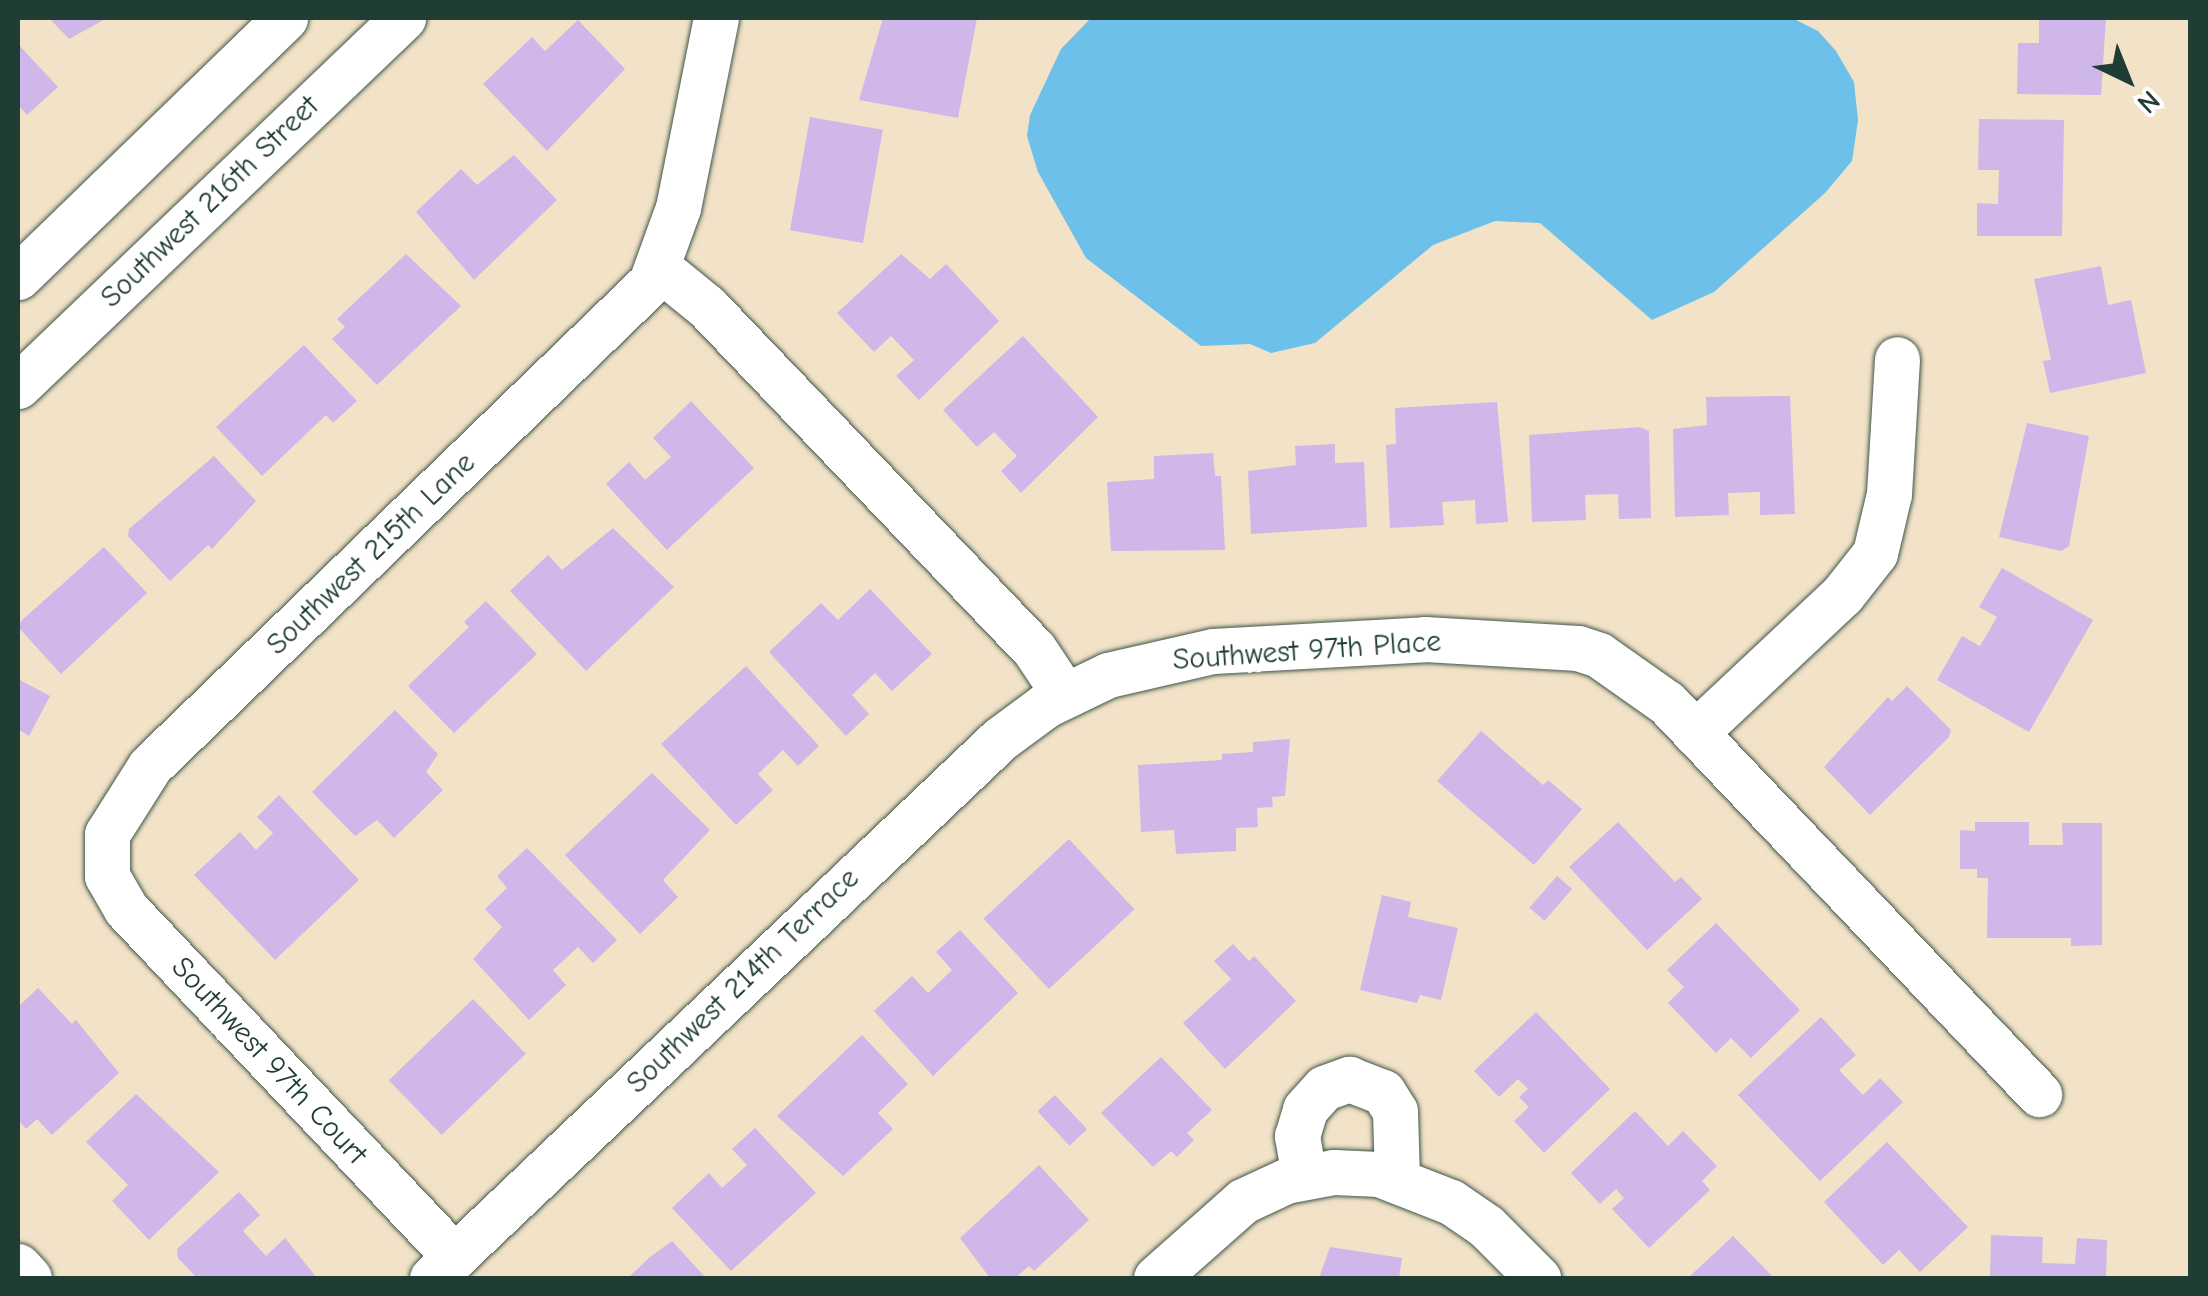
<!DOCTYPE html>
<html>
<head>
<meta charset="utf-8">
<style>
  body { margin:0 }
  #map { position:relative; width:2208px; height:1296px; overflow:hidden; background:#f2e2c7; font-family:"Comic Neue",sans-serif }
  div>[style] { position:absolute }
  .water>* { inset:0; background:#6dc0e9 }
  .building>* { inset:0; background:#d0b7e9; transform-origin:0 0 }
  .roads { filter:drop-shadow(0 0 2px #3f564a) drop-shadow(0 0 2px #3f564a) }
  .minor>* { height:45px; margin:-22.5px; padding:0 22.5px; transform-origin:22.5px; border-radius:22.5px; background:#fff }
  span { translate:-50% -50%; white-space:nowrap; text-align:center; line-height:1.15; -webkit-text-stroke:10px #fff; paint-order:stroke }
  .street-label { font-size:30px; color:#1f3d34 }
  .frame { position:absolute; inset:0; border:20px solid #1f3d34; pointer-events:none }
  .north { position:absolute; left:2078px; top:30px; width:100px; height:100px; -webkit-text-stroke:8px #fff; paint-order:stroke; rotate:137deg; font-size:28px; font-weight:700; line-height:40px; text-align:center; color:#1f3d34 }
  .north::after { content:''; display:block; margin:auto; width:35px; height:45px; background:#1f3d34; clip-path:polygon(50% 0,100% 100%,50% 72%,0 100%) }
</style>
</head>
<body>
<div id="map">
  <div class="water">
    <i style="clip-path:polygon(1091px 18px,1792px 18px,1818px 31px,1836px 51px,1854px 82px,1858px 120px,1852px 161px,1825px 193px,1714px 292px,1652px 320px,1540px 223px,1495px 221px,1433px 245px,1315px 343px,1271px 353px,1250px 344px,1201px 346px,1086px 258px,1038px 172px,1027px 136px,1030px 115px,1061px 49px)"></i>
  </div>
  <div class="building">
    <i style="clip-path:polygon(49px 18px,107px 18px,69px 39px)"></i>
    <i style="clip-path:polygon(883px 18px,977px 18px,958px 118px,859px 100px)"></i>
    <i style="clip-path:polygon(2039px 18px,2106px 18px,2101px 95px,2017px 94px,2018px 43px,2039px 43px)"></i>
    <i style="clip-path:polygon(578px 20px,625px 69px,547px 151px,483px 84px,532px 37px,545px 51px)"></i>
    <i style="clip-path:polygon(18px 44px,58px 87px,27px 115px,18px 105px)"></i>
    <i style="left:810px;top:117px;width:74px;height:115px;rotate:10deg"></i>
    <i style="clip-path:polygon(1979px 119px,2064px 120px,2062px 236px,1977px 236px,1977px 203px,1998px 204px,1999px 170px,1978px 170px)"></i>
    <i style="clip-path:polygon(514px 155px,557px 200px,474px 280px,416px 212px,461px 169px,477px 185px)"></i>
    <i style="clip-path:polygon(406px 254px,461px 306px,377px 385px,332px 339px,345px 327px,337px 319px)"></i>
    <i style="clip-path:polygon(901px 254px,930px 279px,946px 264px,999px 321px,919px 400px,896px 376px,914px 360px,891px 336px,874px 352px,837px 313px)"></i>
    <i style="clip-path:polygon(2101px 266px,2108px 305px,2131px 300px,2146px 373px,2050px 393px,2043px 361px,2051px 360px,2034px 279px)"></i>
    <i style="clip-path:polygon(1023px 336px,1098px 417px,1021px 493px,1001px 471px,1017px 456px,994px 432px,977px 447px,943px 410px)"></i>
    <i style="clip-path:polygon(304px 345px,357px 401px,333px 423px,326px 415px,262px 476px,216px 427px)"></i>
    <i style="clip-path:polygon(1790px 396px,1795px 514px,1760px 515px,1760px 492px,1728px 493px,1729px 515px,1675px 517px,1673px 429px,1707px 425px,1706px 397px)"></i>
    <i style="clip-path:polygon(691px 401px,754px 468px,667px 550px,606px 484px,629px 462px,645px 480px,671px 457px,653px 438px)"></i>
    <i style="clip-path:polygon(1497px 402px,1508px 522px,1476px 524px,1475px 500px,1442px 502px,1444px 525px,1390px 528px,1386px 445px,1396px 444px,1395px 408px)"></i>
    <i style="clip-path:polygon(2027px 423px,2089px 436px,2069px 546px,2061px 551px,1999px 537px)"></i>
    <i style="clip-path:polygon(1640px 427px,1649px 431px,1651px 518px,1619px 519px,1618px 494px,1585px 495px,1586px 520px,1532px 522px,1529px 435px)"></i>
    <i style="clip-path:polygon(1335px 444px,1335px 463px,1364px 462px,1367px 527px,1251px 534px,1248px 471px,1296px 465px,1295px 446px)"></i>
    <i style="clip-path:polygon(1213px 453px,1215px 476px,1221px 476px,1225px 550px,1111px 551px,1107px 482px,1154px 479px,1154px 456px)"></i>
    <i style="clip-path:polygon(214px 456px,256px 501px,212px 549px,208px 545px,170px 581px,128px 536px,129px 529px)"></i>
    <i style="clip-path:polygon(613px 528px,674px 587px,586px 671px,510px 591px,548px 555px,562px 570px)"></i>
    <i style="clip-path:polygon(104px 547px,147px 593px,61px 674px,19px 628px,21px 621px)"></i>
    <i style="clip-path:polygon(2002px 568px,2093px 620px,2029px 732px,1937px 680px,1962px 636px,1980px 646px,1997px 617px,1979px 607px)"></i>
    <i style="clip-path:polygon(870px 589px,932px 654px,892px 691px,875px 673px,852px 695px,869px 714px,846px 736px,769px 652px,821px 603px,838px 620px)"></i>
    <i style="clip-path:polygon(486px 601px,537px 654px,454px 733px,408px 686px,469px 627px,464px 622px)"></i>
    <i style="clip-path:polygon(746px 666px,819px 746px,798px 766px,783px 750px,758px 774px,773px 790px,736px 825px,661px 744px)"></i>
    <i style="clip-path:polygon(18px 679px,50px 696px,29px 736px,18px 729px)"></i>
    <i style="clip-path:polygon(1907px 686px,1951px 730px,1949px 737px,1870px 815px,1824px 767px,1888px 697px,1892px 701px)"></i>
    <i style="clip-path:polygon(395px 710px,438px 754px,426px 772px,443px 790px,394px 838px,377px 820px,355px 836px,312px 792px)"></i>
    <i style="clip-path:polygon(1481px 731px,1543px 785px,1548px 780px,1582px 809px,1534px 865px,1437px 781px)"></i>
    <i style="clip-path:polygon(1290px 739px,1285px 796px,1272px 797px,1273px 807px,1257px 808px,1258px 827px,1236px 828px,1236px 851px,1176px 854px,1174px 830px,1141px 832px,1138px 765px,1222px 760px,1222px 754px,1253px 752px,1253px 742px)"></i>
    <i style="clip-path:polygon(652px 773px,710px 830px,663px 880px,678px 897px,640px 934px,565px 855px)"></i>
    <i style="clip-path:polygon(279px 795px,359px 880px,275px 960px,194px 875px,240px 832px,256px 850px,273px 833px,257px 817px)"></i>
    <i style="clip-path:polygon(1618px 822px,1675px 882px,1681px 877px,1702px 899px,1647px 950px,1569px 867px)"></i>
    <i style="clip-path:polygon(1975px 822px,2029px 822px,2029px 845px,2063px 845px,2062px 823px,2102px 823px,2102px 945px,2071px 946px,2071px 938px,1987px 938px,1988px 878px,1977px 878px,1977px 869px,1960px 869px,1960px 830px,1975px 831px)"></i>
    <i style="left:1069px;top:839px;width:96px;height:117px;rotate:47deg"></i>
    <i style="clip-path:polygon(527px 848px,617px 940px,593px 963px,578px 947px,553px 970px,566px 985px,529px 1020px,473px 959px,502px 927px,485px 909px,507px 888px,497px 876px)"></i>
    <i style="left:1557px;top:876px;width:20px;height:42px;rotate:41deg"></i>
    <i style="clip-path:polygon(1382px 895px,1411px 902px,1408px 917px,1458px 928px,1441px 1000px,1420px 995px,1417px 1003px,1360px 990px)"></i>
    <i style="clip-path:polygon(1716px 923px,1800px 1010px,1751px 1058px,1731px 1038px,1716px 1053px,1668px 1003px,1684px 987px,1667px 970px)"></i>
    <i style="clip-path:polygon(960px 930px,1018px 993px,933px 1076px,874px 1011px,912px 976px,928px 993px,952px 970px,936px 952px)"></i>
    <i style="clip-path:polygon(1233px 944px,1249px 961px,1254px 956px,1296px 1001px,1225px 1069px,1183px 1023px,1231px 979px,1214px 961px)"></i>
    <i style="clip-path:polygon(38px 988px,72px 1024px,76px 1020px,119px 1073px,52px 1135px,37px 1119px,26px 1129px,18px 1120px,18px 1007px)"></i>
    <i style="left:473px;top:999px;width:76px;height:117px;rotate:46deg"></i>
    <i style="clip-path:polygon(1536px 1012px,1610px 1089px,1544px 1153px,1514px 1121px,1529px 1107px,1519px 1097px,1528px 1089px,1518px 1079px,1499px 1097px,1474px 1071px)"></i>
    <i style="clip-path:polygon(1821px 1017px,1856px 1055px,1839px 1070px,1863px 1095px,1880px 1078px,1903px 1102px,1820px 1181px,1738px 1095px)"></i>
    <i style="clip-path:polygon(862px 1035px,908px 1084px,878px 1113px,893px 1129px,843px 1176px,777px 1116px)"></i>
    <i style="clip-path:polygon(1161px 1057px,1212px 1110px,1187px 1133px,1194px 1140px,1177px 1157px,1171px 1151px,1153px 1167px,1101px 1113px)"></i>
    <i style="clip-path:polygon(136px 1094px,219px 1172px,149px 1240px,112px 1201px,128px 1185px,86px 1142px)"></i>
    <i style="left:1055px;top:1095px;width:47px;height:24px;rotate:47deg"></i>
    <i style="clip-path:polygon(1635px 1111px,1668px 1146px,1683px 1131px,1717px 1166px,1702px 1181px,1710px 1190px,1649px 1248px,1612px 1209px,1624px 1198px,1616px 1189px,1600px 1204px,1571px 1173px)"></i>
    <i style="clip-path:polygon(755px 1128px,816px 1193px,731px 1271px,672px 1208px,709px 1173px,722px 1188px,747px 1165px,732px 1149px)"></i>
    <i style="clip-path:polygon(1887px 1142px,1968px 1227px,1920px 1272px,1899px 1250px,1883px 1265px,1824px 1202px)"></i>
    <i style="clip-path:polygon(1039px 1165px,1089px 1220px,1034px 1271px,1029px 1266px,1015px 1278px,990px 1278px,960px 1238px)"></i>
    <i style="clip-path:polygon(239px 1192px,260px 1215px,243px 1231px,266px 1256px,285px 1238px,317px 1278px,197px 1278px,178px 1258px,177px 1249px)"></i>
    <i style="clip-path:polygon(1991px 1235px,2043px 1237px,2042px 1263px,2075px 1264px,2077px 1238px,2107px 1240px,2106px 1278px,1990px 1278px)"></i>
    <i style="clip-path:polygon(1733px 1236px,1774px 1278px,1688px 1278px)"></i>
    <i style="clip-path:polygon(672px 1241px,706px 1278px,628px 1278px,650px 1257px)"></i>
    <i style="clip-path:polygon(1330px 1247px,1402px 1258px,1399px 1278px,1319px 1278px)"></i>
  </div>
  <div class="roads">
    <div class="minor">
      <i style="left:659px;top:268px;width:62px;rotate:39.1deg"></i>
      <i style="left:707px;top:307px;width:473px;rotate:46.3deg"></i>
      <i style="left:1034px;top:649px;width:54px;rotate:56.3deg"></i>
      <i style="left:18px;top:277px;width:372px;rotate:-44.1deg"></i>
      <i style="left:18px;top:386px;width:533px;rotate:-43.71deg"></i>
      <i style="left:1695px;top:733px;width:202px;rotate:-43.2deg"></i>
      <i style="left:1842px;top:595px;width:53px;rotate:-51.8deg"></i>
      <i style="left:1875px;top:553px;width:61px;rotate:-76.7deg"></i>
      <i style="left:1889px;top:494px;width:135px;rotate:-86.6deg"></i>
      <i style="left:1304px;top:1176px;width:41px;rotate:-99.9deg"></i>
      <i style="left:1297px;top:1136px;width:28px;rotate:-73deg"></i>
      <i style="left:1305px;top:1109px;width:28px;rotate:-48deg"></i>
      <i style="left:1324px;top:1088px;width:27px;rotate:-20deg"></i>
      <i style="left:1349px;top:1079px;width:36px;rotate:21deg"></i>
      <i style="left:1383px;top:1092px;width:22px;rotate:58deg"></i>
      <i style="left:1395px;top:1111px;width:68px;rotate:88.3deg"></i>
      <i style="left:455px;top:1257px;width:479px;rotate:-133.4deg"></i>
      <i style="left:126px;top:909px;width:38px;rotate:-120deg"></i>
      <i style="left:107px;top:876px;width:42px;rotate:-90deg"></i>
      <i style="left:107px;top:834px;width:80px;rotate:-57.7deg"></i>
      <i style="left:150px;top:766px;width:697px;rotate:-44.01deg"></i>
      <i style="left:651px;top:282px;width:79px;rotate:-70deg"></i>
      <i style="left:678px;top:208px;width:194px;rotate:-78.7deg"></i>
      <i style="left:18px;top:1266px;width:16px;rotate:47deg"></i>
      <i style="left:432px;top:1278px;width:783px;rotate:-43.5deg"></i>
      <i style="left:1000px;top:739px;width:57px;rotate:-36.5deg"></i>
      <i style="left:1046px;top:705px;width:69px;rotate:-25.8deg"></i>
      <i style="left:1108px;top:675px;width:108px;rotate:-12.9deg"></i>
      <i style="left:1213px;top:651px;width:212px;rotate:-3.2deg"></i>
      <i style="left:1425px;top:639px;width:153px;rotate:3.4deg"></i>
      <i style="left:1578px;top:648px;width:22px;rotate:18deg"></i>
      <i style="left:1599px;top:655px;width:83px;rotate:35.2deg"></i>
      <i style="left:1667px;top:703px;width:540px;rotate:46.43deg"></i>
      <i style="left:1156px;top:1278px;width:116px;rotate:-41.5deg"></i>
      <i style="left:1243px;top:1201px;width:47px;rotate:-24.9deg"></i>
      <i style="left:1286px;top:1181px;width:49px;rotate:-10.6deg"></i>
      <i style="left:1334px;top:1172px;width:45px;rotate:2.5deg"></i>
      <i style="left:1379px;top:1174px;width:77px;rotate:21.3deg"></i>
      <i style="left:1451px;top:1202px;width:42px;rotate:34.4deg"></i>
      <i style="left:1486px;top:1226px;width:74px;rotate:45deg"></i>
    </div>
  </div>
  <div class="street-label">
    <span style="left:210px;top:202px;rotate:-44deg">Southwest 216th Street</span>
    <span style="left:371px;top:554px;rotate:-44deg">Southwest 215th Lane</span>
    <span style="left:1307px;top:651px;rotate:-4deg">Southwest 97th Place</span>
    <span style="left:743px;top:981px;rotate:-44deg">Southwest 214th Terrace</span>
    <span style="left:269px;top:1061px;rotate:47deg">Southwest 97th Court</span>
  </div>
  <div class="frame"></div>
  <div class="north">N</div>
</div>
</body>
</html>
